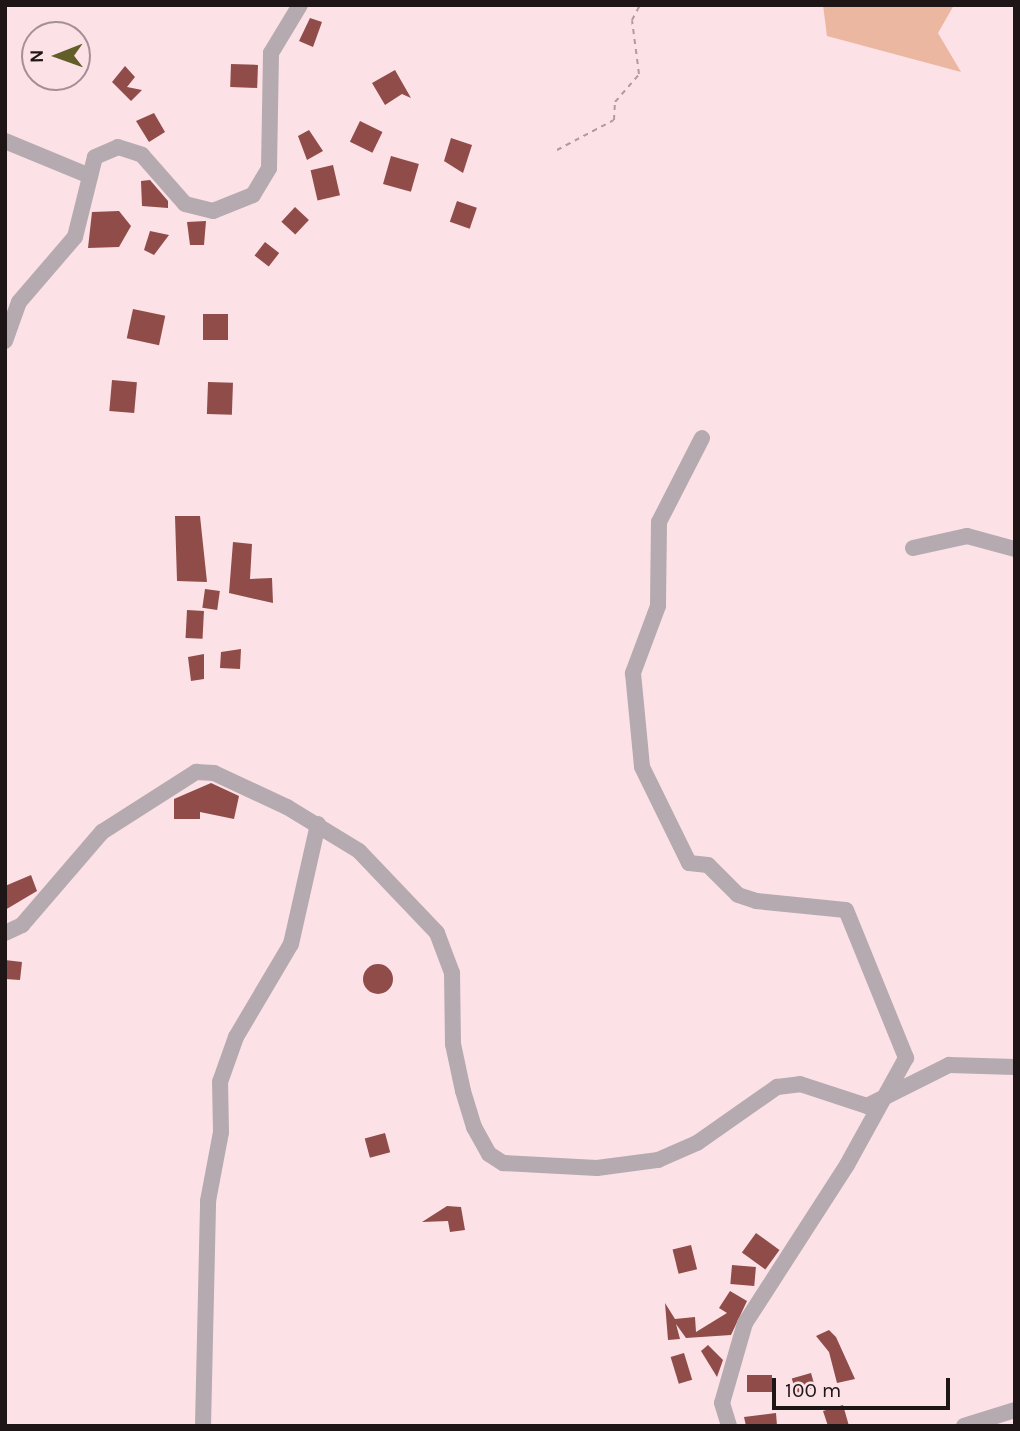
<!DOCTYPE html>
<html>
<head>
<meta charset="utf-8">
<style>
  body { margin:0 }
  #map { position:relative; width:1020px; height:1431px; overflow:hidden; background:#fce1e7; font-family:Karla,sans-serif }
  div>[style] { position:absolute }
  .green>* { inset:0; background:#ecb7a1 }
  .building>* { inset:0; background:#8f4c49; transform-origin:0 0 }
  .round { border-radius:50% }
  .path>* { height:2px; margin-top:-1px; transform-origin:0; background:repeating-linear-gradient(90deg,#b09ca0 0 5px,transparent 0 10px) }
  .minor>* { height:16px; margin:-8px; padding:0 8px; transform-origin:8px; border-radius:8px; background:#b4aaaf }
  span { translate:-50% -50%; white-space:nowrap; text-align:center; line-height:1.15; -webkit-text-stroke:7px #fce1e7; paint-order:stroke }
  .frame { position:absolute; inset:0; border:7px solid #1e1517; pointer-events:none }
  .north { position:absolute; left:21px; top:21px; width:70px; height:70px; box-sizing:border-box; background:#fce1e7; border:2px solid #a38f94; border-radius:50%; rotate:269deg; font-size:19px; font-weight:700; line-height:28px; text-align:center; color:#1e1517 }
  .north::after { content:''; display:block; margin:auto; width:24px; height:32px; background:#625e2a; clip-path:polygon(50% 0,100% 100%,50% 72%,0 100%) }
  .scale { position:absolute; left:772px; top:1378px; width:178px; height:32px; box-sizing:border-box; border:4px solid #1e1517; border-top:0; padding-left:9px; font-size:21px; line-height:24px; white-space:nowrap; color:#1e1517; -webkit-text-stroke:5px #fce1e7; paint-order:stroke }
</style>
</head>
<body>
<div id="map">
  <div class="green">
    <i style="clip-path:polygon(823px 5px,954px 5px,938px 33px,961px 72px,827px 36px)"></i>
  </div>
  <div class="building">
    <i style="clip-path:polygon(310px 18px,322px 22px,313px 47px,299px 41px)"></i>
    <i style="left:231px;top:64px;width:27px;height:23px;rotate:2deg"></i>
    <i style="clip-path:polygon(125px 66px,135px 77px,127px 87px,142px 90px,131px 101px,112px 82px)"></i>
    <i style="clip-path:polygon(395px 70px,411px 98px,402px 94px,385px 105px,372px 83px)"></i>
    <i style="clip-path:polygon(154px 113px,165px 132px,149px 142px,136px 121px)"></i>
    <i style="left:360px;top:121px;width:25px;height:23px;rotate:26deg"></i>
    <i style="clip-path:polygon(309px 130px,323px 151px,307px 160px,298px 136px)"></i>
    <i style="clip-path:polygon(451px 138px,472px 145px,463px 173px,444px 161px)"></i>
    <i style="left:391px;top:156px;width:29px;height:29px;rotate:16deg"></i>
    <i style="left:333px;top:165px;width:31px;height:23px;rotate:77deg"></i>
    <i style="clip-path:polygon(150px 180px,168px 201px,168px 208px,142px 206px,141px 181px)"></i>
    <i style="left:457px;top:201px;width:21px;height:22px;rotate:19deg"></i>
    <i style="left:295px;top:207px;width:19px;height:20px;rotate:43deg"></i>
    <i style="clip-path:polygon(119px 211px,131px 226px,119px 247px,88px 248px,92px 212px)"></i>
    <i style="clip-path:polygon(206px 221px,204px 245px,190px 245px,187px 222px)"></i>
    <i style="clip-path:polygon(150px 231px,169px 235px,154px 255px,144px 250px)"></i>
    <i style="left:265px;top:242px;width:18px;height:17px;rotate:38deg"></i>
    <i style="left:133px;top:309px;width:33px;height:30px;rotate:12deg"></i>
    <i style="left:203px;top:314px;width:25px;height:26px"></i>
    <i style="left:112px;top:380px;width:25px;height:31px;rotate:5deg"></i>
    <i style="left:208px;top:382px;width:25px;height:32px;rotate:2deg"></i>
    <i style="clip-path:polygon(175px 516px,200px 516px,207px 582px,177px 581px)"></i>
    <i style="clip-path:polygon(233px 542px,252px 544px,250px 579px,272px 578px,273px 603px,229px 593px)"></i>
    <i style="left:205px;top:589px;width:15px;height:19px;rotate:8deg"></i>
    <i style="left:187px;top:610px;width:17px;height:28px;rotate:3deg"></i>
    <i style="clip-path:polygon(241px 649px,240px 669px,220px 668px,221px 652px)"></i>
    <i style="clip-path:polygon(204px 654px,204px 679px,191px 681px,188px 657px)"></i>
    <i style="clip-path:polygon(211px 783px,239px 796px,234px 819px,200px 812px,200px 819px,174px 819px,174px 799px)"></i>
    <i style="clip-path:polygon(31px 875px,37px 891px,5px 910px,5px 886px)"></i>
    <i style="clip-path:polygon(5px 960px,22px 962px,20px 980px,5px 979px)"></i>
    <i class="round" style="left:363px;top:964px;width:30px;height:30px"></i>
    <i style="left:385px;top:1133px;width:20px;height:21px;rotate:75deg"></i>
    <i style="clip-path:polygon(447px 1206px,461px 1207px,465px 1230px,450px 1232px,448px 1221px,422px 1222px)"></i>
    <i style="left:756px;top:1233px;width:29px;height:24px;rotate:36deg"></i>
    <i style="left:691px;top:1245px;width:25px;height:19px;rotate:76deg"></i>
    <i style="left:732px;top:1265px;width:24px;height:19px;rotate:5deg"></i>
    <i style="clip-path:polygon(730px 1291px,747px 1301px,731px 1335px,686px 1338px,676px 1324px,680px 1339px,668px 1340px,665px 1303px,675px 1319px,695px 1317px,696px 1332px,727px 1313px,719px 1308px)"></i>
    <i style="clip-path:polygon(829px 1330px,836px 1337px,855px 1379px,837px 1383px,829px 1352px,816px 1336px)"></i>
    <i style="clip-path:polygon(708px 1345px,723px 1360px,717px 1377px,701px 1351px)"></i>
    <i style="left:684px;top:1353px;width:28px;height:14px;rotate:73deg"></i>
    <i style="left:811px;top:1373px;width:15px;height:20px;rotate:74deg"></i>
    <i style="left:747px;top:1375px;width:25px;height:17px"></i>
    <i style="clip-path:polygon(843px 1405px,849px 1426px,828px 1426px,823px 1411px)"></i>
    <i style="clip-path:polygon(776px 1413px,777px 1426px,746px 1426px,744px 1417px)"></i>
  </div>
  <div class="path">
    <i style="left:557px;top:150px;width:64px;rotate:-27.8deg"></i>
    <i style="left:614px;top:120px;width:18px;rotate:-87deg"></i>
    <i style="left:615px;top:102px;width:37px;rotate:-49deg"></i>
    <i style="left:639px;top:74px;width:54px;rotate:-97.4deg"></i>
    <i style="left:632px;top:20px;width:17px;rotate:-62deg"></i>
  </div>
  <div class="minor">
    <i style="left:5px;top:141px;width:92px;rotate:22.4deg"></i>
    <i style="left:5px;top:341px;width:41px;rotate:-70.3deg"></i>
    <i style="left:19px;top:302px;width:86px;rotate:-49.3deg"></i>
    <i style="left:75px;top:237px;width:82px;rotate:-76deg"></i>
    <i style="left:95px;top:157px;width:25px;rotate:-23deg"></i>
    <i style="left:118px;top:147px;width:25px;rotate:18deg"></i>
    <i style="left:142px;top:155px;width:65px;rotate:48.7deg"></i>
    <i style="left:185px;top:204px;width:29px;rotate:14deg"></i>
    <i style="left:213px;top:211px;width:43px;rotate:-21.8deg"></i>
    <i style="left:253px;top:195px;width:31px;rotate:-59deg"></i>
    <i style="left:269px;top:168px;width:115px;rotate:-89deg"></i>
    <i style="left:271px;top:53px;width:56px;rotate:-58.9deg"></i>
    <i style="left:702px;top:438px;width:94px;rotate:117.1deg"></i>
    <i style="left:659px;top:522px;width:84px;rotate:90.7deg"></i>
    <i style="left:658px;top:606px;width:72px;rotate:110.5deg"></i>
    <i style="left:633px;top:673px;width:94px;rotate:84.5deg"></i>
    <i style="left:642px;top:767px;width:107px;rotate:63.9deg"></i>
    <i style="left:689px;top:863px;width:19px;rotate:6deg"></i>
    <i style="left:708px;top:865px;width:42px;rotate:45deg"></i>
    <i style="left:738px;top:895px;width:19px;rotate:18deg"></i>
    <i style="left:756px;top:901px;width:90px;rotate:5.7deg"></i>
    <i style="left:846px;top:910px;width:160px;rotate:67.9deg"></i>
    <i style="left:906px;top:1058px;width:122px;rotate:118.9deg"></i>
    <i style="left:847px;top:1165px;width:188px;rotate:122.8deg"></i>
    <i style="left:745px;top:1323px;width:83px;rotate:106deg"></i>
    <i style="left:722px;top:1403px;width:24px;rotate:73deg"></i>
    <i style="left:913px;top:548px;width:55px;rotate:-12.5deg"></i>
    <i style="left:967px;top:536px;width:50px;rotate:15.2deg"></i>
    <i style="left:5px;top:933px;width:19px;rotate:-25deg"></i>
    <i style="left:22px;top:925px;width:123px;rotate:-49.3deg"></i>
    <i style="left:102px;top:832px;width:112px;rotate:-32.6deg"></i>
    <i style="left:196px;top:772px;width:18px;rotate:3deg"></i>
    <i style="left:214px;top:773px;width:81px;rotate:25deg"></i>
    <i style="left:287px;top:807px;width:84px;rotate:31.4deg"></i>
    <i style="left:359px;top:851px;width:113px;rotate:46.4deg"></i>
    <i style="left:437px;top:933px;width:43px;rotate:69.4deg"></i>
    <i style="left:452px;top:973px;width:71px;rotate:89.2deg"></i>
    <i style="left:453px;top:1044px;width:48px;rotate:78deg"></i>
    <i style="left:463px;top:1091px;width:38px;rotate:73deg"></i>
    <i style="left:474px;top:1127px;width:31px;rotate:61deg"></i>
    <i style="left:489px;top:1154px;width:17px;rotate:33deg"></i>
    <i style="left:503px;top:1163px;width:94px;rotate:3deg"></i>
    <i style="left:597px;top:1168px;width:62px;rotate:-7.5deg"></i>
    <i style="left:658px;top:1160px;width:43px;rotate:-23.6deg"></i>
    <i style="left:697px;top:1143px;width:98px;rotate:-35deg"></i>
    <i style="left:777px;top:1087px;width:23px;rotate:-7deg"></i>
    <i style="left:800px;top:1084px;width:71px;rotate:18.2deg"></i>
    <i style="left:867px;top:1106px;width:92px;rotate:-26.6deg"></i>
    <i style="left:949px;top:1065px;width:66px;rotate:1.7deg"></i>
    <i style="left:203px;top:1426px;width:225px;rotate:-88.7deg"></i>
    <i style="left:208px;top:1201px;width:70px;rotate:-79.3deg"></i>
    <i style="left:221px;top:1132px;width:50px;rotate:-91.1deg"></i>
    <i style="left:220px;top:1082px;width:48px;rotate:-70.4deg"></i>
    <i style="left:236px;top:1037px;width:108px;rotate:-59.4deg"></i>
    <i style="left:291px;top:944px;width:123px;rotate:-77.3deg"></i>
    <i style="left:964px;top:1426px;width:53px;rotate:-17.4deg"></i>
  </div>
  <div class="frame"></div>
  <div class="north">N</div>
  <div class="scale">100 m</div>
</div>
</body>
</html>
